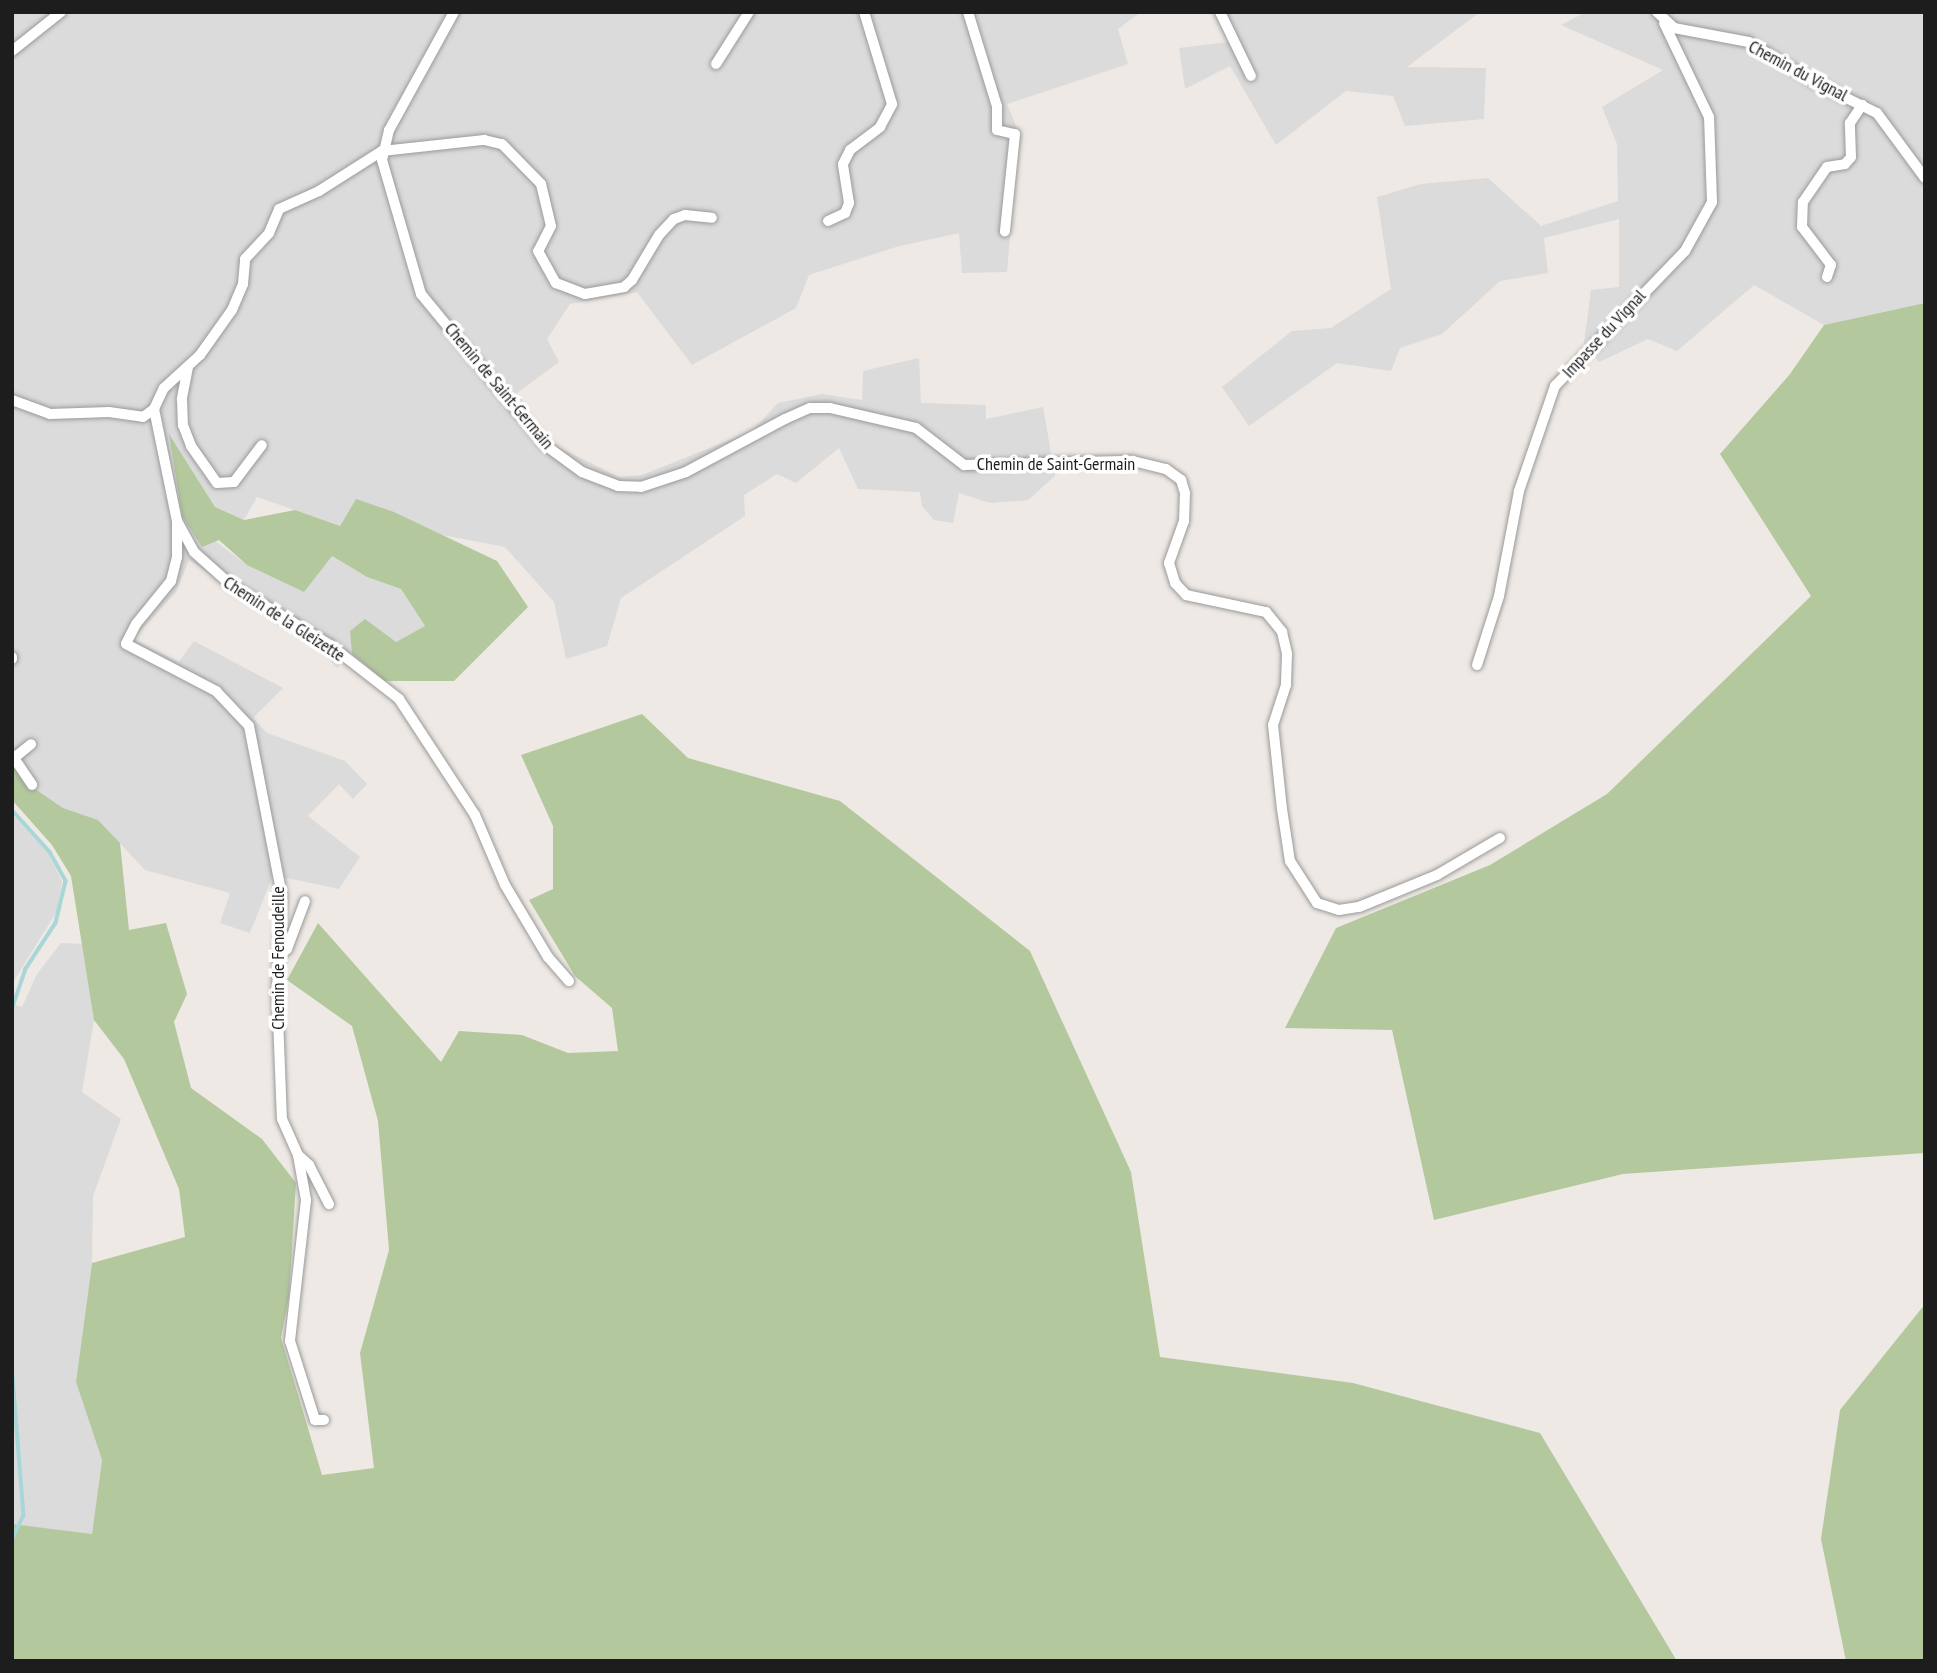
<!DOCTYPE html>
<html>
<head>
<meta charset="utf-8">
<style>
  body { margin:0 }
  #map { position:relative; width:1937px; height:1673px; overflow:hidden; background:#eee9e4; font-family:"PT Sans Narrow",sans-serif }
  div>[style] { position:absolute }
  .residential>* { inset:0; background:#dbdbdb }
  .forest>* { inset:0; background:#b3c99d }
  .stream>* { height:3.5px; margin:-1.75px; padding:0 1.75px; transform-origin:1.75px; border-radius:1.75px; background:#a9d6d7 }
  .roads { filter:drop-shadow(0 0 2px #9a9a9a) drop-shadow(0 0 2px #9a9a9a) }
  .minor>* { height:10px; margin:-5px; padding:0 5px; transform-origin:5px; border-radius:5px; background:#fff }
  span { translate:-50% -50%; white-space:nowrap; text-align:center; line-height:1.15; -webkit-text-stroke:7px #fff; paint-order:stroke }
  .street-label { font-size:18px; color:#1d1d1d }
  .frame { position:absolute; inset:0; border:14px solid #1d1d1d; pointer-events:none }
</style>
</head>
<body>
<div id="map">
  <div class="residential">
    <i style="clip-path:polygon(12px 12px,1141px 12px,1118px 29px,1128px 64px,1007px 104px,1019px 133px,1007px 272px,962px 273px,959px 233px,896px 247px,809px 275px,796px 308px,692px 365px,637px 292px,570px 304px,547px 339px,559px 362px,517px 393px,554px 445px,619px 477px,642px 475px,752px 431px,778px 403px,822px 394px,862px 400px,863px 371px,919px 358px,921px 403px,986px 405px,986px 419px,1043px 407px,1055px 476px,1028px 500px,990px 503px,959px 493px,953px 523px,934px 520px,922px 506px,920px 492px,858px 489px,839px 448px,796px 483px,777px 474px,744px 495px,745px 516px,621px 598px,607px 646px,566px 659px,554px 602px,505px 547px,442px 535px,356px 500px,340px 526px,257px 497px,244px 520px,215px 507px,170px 436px,182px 516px,247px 565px,332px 556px,367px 577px,401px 589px,425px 626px,396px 642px,350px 631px,352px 654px,337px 668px,314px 645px,189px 560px,176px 592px,133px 639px,179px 662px,194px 641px,283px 688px,253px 718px,267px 733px,345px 761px,367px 784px,353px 799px,339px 784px,308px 816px,360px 857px,339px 889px,273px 875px,250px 933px,220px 923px,230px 893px,145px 870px,98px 820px,63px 808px,28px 785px,12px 761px)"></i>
    <i style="clip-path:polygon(1215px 12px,1480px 12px,1407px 67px,1486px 68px,1484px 119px,1405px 126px,1393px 96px,1346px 91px,1276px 145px,1230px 66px,1185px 89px,1179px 48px,1229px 42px)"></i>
    <i style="clip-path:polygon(1586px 12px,1925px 12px,1925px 303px,1824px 325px,1754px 285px,1677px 351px,1648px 339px,1599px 362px,1584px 343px,1591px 290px,1619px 287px,1619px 219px,1544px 238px,1548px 273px,1500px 281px,1442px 334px,1400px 348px,1391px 371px,1337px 363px,1249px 426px,1222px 387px,1292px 331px,1331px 328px,1391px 289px,1377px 197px,1421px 184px,1488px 178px,1541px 226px,1618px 201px,1617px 144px,1602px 107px,1663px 70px,1561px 25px)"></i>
    <i style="clip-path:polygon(12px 814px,48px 853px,62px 881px,57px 911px,12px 984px)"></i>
    <i style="clip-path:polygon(61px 943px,85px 944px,94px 1020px,82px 1092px,121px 1119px,93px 1196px,92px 1263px,76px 1382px,102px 1460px,92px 1535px,12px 1524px,12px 1004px,22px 1007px,37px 974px)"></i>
  </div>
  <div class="forest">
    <i style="clip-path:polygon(1925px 303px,1925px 1153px,1623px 1174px,1434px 1220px,1392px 1030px,1285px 1028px,1336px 928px,1490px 865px,1607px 794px,1811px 596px,1720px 454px,1790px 374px,1824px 325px)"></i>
    <i style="clip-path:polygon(169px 434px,215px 507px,244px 520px,295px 510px,340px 526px,356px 499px,394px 512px,497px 561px,528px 607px,454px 681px,385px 681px,352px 654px,350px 631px,365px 619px,396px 642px,425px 626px,401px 589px,367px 577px,332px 556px,304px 592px,247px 565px,219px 540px,202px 547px,182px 516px)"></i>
    <i style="clip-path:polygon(642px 714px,688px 758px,840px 801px,1030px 951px,1131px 1172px,1160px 1357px,1353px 1383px,1540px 1433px,1677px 1661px,13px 1661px,12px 1524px,92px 1534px,102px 1460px,76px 1382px,92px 1263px,185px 1237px,179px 1189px,124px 1059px,94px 1020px,71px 876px,52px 845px,12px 800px,12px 761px,29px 785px,63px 808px,98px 820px,120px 843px,129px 930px,166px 923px,187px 994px,174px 1022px,191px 1088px,262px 1139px,296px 1183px,289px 1296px,281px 1338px,322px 1475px,374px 1468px,360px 1353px,389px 1250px,378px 1121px,352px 1026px,287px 980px,318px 923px,441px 1062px,459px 1031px,522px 1035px,568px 1053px,618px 1051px,612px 1008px,575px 976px,529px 900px,553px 889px,553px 826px,521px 755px)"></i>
    <i style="clip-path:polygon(1925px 1304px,1925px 1661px,1846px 1661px,1821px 1539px,1840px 1410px)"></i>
  </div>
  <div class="stream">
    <i style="left:12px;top:810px;width:57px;rotate:47.9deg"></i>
    <i style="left:50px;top:852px;width:33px;rotate:61deg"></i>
    <i style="left:66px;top:881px;width:43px;rotate:103.4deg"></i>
    <i style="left:56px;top:923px;width:55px;rotate:123.1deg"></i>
    <i style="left:26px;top:969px;width:43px;rotate:108.9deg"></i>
    <i style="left:12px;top:1364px;width:151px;rotate:85.5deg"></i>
    <i style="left:24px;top:1515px;width:29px;rotate:115deg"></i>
  </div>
  <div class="roads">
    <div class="minor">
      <i style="left:454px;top:12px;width:135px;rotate:118.8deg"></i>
      <i style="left:389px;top:130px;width:31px;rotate:103deg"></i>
      <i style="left:382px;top:160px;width:140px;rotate:73.8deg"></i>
      <i style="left:421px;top:294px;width:195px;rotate:50.6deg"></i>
      <i style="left:545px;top:445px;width:46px;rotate:36.1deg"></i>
      <i style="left:582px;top:472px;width:39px;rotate:21deg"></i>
      <i style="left:618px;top:486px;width:23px;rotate:2deg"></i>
      <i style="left:641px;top:487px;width:47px;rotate:-18.4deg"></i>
      <i style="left:686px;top:472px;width:112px;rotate:-28.2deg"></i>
      <i style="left:785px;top:419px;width:27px;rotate:-24deg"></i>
      <i style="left:810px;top:408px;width:20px"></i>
      <i style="left:830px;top:408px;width:88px;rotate:13.1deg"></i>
      <i style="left:916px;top:428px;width:61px;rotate:37.6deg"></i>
      <i style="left:964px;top:465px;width:169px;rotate:-1.4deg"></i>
      <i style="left:1133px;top:461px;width:34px;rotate:14deg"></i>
      <i style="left:1166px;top:469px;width:19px;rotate:36deg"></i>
      <i style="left:1181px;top:480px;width:14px;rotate:73deg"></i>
      <i style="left:1185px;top:493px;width:28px;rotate:92deg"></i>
      <i style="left:1184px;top:521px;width:45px;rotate:109.7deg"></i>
      <i style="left:1169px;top:563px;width:21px;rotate:73deg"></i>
      <i style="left:1175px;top:583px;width:16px;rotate:47deg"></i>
      <i style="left:1186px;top:595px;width:82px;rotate:12deg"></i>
      <i style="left:1266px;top:612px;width:26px;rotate:51deg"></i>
      <i style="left:1282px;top:632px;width:23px;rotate:77deg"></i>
      <i style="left:1287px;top:654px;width:31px;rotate:92deg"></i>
      <i style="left:1286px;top:685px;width:42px;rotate:108deg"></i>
      <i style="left:1273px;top:725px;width:84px;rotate:83.9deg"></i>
      <i style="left:1282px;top:809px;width:53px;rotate:81.3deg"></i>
      <i style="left:1290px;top:861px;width:50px;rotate:57.3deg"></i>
      <i style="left:1317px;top:903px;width:23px;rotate:18deg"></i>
      <i style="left:1339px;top:910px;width:20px;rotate:-9deg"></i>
      <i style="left:1359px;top:907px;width:84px;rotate:-22.3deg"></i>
      <i style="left:1437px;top:875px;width:73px;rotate:-30.4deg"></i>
      <i style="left:968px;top:12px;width:98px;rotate:72.9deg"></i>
      <i style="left:997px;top:106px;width:24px;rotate:90deg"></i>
      <i style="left:997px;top:130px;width:18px;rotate:13deg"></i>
      <i style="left:1015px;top:134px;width:98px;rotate:95.9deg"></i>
      <i style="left:1220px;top:12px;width:71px;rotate:64.2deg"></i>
      <i style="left:1657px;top:12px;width:23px;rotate:43deg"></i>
      <i style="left:1674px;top:28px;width:76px;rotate:10.6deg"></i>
      <i style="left:1749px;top:42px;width:76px;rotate:31.6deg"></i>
      <i style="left:1814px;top:82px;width:70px;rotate:26.2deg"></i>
      <i style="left:1877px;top:113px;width:81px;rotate:53.6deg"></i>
      <i style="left:12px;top:51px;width:63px;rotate:-38.5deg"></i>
      <i style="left:716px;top:64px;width:62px;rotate:-57.6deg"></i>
      <i style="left:828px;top:221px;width:19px;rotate:-25deg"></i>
      <i style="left:845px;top:213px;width:11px;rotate:-68deg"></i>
      <i style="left:849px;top:203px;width:39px;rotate:-99deg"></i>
      <i style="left:843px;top:164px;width:16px;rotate:-63deg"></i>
      <i style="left:850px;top:150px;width:38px;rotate:-37deg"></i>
      <i style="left:880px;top:127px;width:26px;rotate:-62deg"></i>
      <i style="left:892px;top:104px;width:96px;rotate:-106.9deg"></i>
      <i style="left:1827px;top:277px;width:13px;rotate:-72deg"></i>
      <i style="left:1831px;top:265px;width:48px;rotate:-127.3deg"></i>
      <i style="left:1802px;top:227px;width:25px;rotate:-88deg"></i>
      <i style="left:1803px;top:202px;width:42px;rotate:-55.6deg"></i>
      <i style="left:1827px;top:167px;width:18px;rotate:-9deg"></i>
      <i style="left:1845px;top:164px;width:9px;rotate:-49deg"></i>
      <i style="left:1851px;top:157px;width:34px;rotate:-92deg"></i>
      <i style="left:1850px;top:123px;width:22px;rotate:-56deg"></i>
      <i style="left:188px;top:367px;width:33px;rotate:101deg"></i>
      <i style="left:182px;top:399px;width:26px;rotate:88deg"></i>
      <i style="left:183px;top:425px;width:22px;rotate:69deg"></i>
      <i style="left:191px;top:446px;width:45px;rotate:54.9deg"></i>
      <i style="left:217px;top:483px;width:17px;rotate:-3deg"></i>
      <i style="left:234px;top:482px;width:46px;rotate:-52.9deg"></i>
      <i style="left:12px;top:400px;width:40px;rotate:20.2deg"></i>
      <i style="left:50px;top:414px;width:59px;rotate:-1.9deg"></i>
      <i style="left:109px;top:412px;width:34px;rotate:8deg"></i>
      <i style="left:143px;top:417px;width:14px;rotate:-36deg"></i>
      <i style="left:154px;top:409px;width:23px;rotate:-65deg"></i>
      <i style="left:164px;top:388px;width:49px;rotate:-42.5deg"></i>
      <i style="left:200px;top:355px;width:55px;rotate:-54.6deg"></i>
      <i style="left:232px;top:310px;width:28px;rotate:-67deg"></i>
      <i style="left:243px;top:284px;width:25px;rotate:-85deg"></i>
      <i style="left:245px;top:259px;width:35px;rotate:-47deg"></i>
      <i style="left:269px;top:233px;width:26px;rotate:-67deg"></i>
      <i style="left:279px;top:209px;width:44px;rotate:-24.2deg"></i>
      <i style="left:319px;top:191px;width:75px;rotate:-32.4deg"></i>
      <i style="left:382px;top:151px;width:103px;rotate:-6.2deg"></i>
      <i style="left:484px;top:140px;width:18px;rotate:13deg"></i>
      <i style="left:502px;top:144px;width:56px;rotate:45.7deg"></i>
      <i style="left:541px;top:184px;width:43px;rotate:76.6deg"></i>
      <i style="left:551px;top:226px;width:28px;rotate:117deg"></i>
      <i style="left:538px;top:251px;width:37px;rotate:61deg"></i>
      <i style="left:556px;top:283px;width:31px;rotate:21deg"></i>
      <i style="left:585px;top:294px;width:40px;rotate:-10deg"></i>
      <i style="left:624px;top:287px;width:11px;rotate:-41deg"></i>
      <i style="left:632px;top:280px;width:52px;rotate:-59deg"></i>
      <i style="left:659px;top:235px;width:22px;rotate:-47deg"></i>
      <i style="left:674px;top:219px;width:12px;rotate:-20deg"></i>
      <i style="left:685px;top:215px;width:27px;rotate:6deg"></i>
      <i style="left:154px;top:409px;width:114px;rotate:78.4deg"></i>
      <i style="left:177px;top:521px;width:35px;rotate:61deg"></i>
      <i style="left:194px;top:552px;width:50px;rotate:41.7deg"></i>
      <i style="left:231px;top:585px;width:116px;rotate:31.2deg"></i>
      <i style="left:330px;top:645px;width:88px;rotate:38deg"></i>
      <i style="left:399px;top:699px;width:139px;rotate:56.8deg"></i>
      <i style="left:475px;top:815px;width:76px;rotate:66.8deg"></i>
      <i style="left:505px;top:885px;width:84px;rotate:59.2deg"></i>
      <i style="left:548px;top:957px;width:32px;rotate:49deg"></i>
      <i style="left:177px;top:521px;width:36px;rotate:90deg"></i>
      <i style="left:177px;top:557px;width:25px;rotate:104deg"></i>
      <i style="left:171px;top:581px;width:55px;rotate:129.1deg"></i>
      <i style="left:136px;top:624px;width:22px;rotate:117deg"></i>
      <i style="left:126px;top:644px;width:102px;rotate:27.6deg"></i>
      <i style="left:216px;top:691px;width:48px;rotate:46.7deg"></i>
      <i style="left:249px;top:726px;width:172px;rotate:79deg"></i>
      <i style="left:282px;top:895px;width:96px;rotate:93deg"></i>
      <i style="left:277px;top:991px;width:128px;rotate:87.8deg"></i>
      <i style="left:282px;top:1119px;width:39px;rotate:66deg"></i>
      <i style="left:298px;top:1155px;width:46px;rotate:79.9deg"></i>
      <i style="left:306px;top:1200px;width:142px;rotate:96.5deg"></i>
      <i style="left:290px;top:1341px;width:83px;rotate:72.4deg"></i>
      <i style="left:315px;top:1420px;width:9px"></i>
      <i style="left:12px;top:657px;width:2px;rotate:90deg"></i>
      <i style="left:1477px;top:665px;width:72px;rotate:-72.3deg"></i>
      <i style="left:1499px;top:596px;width:107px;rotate:-79.2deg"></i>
      <i style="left:1519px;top:491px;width:111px;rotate:-71.1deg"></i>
      <i style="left:1555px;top:386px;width:187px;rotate:-46.1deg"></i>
      <i style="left:1685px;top:251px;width:56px;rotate:-61.1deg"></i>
      <i style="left:1712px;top:202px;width:85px;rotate:-92deg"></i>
      <i style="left:1709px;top:117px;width:104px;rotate:-115.6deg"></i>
      <i style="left:12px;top:755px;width:36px;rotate:56deg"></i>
      <i style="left:14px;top:758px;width:22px;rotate:-39deg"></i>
      <i style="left:281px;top:954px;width:8px;rotate:-40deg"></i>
      <i style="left:287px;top:949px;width:51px;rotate:-69.4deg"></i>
      <i style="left:298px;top:1155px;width:15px;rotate:42deg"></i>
      <i style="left:309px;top:1165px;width:44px;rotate:62.9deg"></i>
    </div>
  </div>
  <div class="street-label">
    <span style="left:1798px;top:71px;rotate:28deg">Chemin du Vignal</span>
    <span style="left:1604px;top:334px;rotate:-47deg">Impasse du Vignal</span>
    <span style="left:499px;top:386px;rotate:50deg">Chemin de Saint-Germain</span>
    <span style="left:1056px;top:464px">Chemin de Saint-Germain</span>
    <span style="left:284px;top:619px;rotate:33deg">Chemin de la Gleizette</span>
    <span style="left:278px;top:958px;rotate:-90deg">Chemin de Fenoudeille</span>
  </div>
  <div class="frame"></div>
</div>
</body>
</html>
